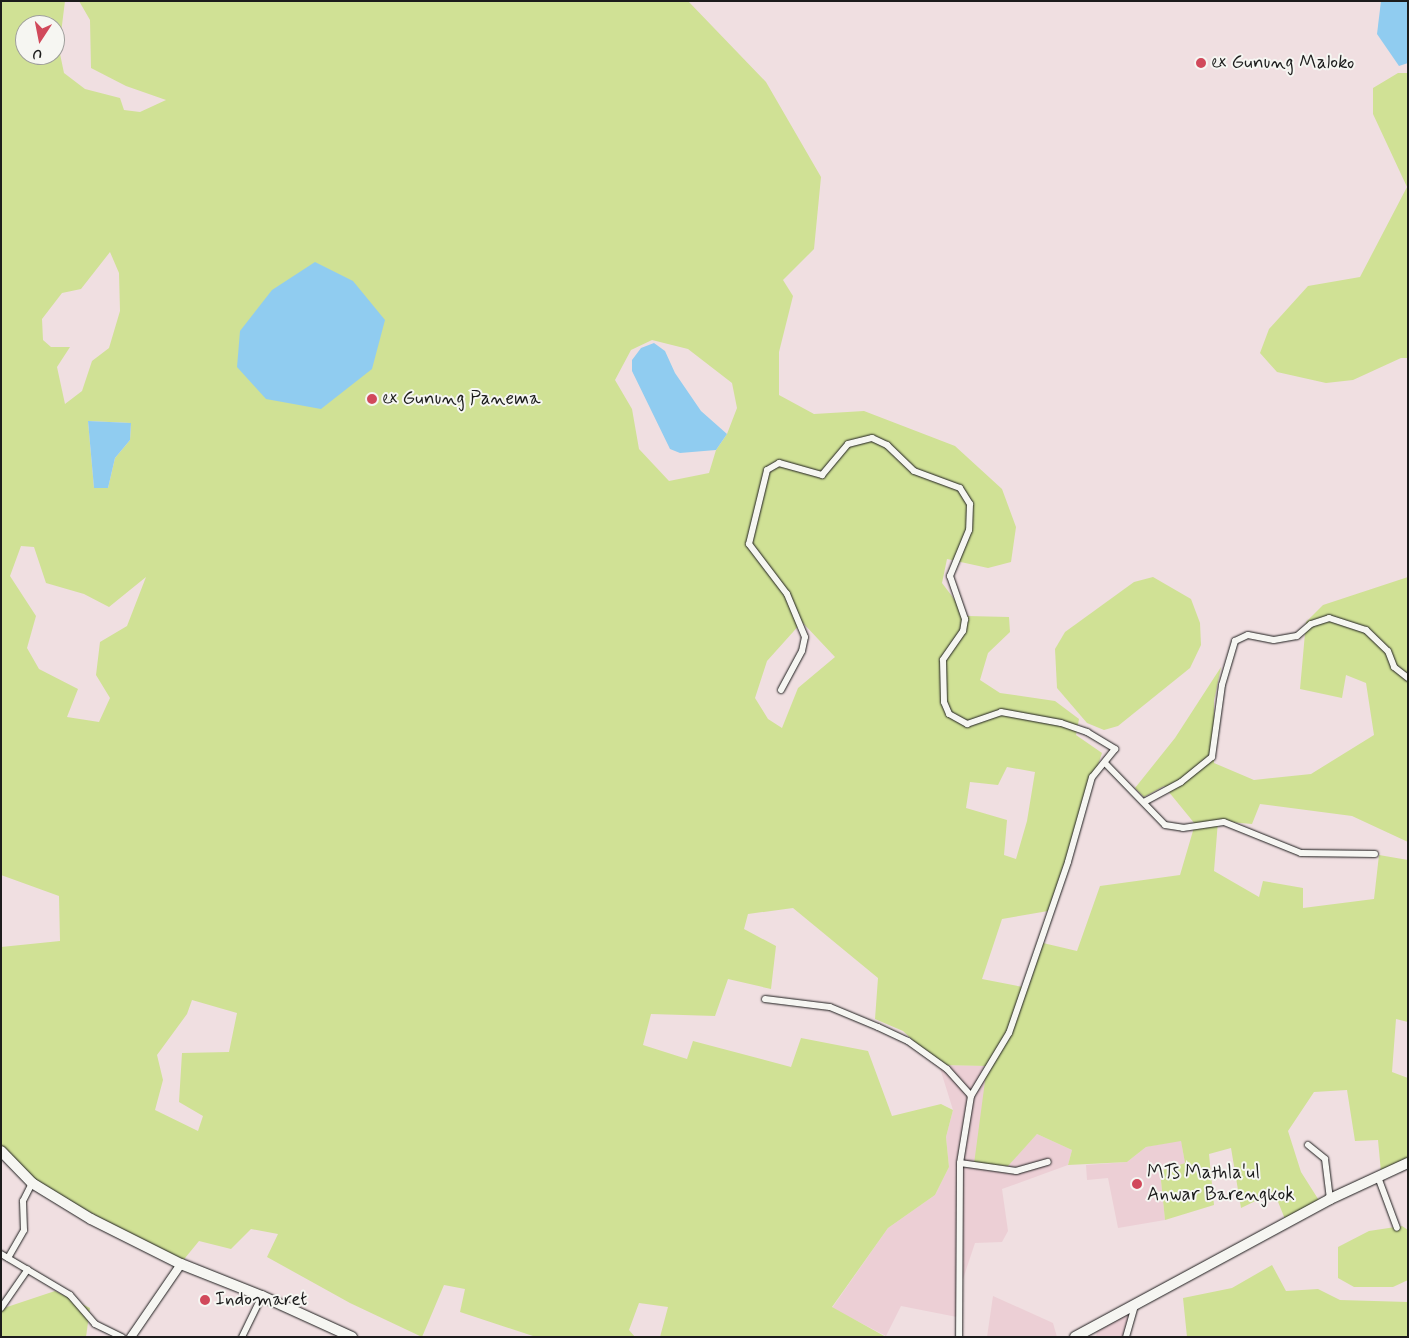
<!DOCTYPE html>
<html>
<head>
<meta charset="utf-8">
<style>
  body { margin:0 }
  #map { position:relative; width:1409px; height:1338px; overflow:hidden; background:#f0dfe1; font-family:Mynerve,sans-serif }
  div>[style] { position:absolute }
  .built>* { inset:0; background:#eccfd5 }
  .green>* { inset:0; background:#d0e195 }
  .water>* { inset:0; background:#90ccf0 }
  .roads { filter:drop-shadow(0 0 1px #1c1c1c) drop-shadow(0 0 1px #1c1c1c) }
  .minor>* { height:6px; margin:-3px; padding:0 3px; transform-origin:3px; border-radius:3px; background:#f6f6f2 }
  .tertiary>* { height:8px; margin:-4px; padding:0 4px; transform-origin:4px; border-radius:4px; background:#f6f6f2 }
  .primary>* { height:10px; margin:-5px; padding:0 5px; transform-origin:5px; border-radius:5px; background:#f6f6f2 }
  .dots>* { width:14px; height:14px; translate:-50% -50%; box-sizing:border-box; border:2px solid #f6f6f2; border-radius:50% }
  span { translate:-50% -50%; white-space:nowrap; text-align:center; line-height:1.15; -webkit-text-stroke:4px #f6f6f2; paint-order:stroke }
  .poi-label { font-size:19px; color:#1c1c1c }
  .left { translate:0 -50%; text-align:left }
  .frame { position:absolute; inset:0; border:2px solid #1c1c1c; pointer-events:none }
  .north { position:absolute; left:15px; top:15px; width:50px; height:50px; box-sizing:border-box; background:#f6f6f2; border:1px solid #9f9f9c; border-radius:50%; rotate:191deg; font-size:14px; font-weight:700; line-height:20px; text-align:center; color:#1c1c1c }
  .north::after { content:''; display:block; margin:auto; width:18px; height:22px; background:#d1495b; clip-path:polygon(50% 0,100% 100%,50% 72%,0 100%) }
</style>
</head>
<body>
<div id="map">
  <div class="built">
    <i style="clip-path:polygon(939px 1065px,987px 1066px,1008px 1165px,1037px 1134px,1072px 1150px,1068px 1165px,1002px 1189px,1008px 1231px,1002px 1242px,975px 1243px,962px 1282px,957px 1317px,901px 1306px,886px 1336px,832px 1308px,888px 1228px,935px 1195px,949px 1167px,946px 1137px,953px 1110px)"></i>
    <i style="clip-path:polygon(1181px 1140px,1185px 1163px,1160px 1171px,1165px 1220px,1118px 1228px,1108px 1178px,1087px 1180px,1086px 1165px,1127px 1162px,1146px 1147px)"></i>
    <i style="clip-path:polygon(993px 1296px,1053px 1323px,1057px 1337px,987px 1337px)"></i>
    <i style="clip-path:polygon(1132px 1307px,1125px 1337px,1096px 1337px,1099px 1321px)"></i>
  </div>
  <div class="green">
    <i style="clip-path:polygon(evenodd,1px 1px,65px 1px,59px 49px,64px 73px,85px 89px,120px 98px,124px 110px,140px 112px,166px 100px,126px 86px,91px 68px,90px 20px,79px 1px,688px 1px,766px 82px,821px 177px,814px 249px,783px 280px,793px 296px,779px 352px,779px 395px,814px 414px,864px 411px,955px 446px,1002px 489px,1016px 527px,1011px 562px,988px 568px,947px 559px,942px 583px,967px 616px,1009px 617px,1010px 632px,988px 653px,980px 680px,1000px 693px,1055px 701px,1079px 719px,1076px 735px,1102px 753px,1048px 911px,1002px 919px,982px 979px,1028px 988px,1043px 943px,1077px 951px,1100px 886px,1180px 875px,1195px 824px,1164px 786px,1144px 797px,1135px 788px,1175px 738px,1221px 667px,1214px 701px,1214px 763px,1254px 780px,1311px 774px,1374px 735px,1366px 683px,1346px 675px,1342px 698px,1300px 689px,1306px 622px,1323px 605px,1408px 577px,1408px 842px,1352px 816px,1260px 804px,1252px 824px,1218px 821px,1214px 871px,1259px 897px,1263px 881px,1303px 888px,1303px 908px,1374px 899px,1379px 855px,1408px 860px,1408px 1022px,1396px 1019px,1392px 1072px,1408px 1078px,1408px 1161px,1381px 1172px,1378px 1140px,1355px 1141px,1347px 1090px,1314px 1092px,1288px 1131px,1301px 1172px,1320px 1202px,1285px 1219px,1274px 1192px,1241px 1208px,1231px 1148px,1209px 1154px,1214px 1205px,1165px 1220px,1160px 1171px,1185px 1163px,1181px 1141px,1146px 1147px,1127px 1162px,1068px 1165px,1072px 1150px,1037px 1134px,1008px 1166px,974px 1164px,987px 1066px,939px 1065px,903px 1031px,875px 1019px,878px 978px,793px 908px,748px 914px,744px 929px,776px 946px,771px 989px,728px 979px,715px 1016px,651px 1014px,643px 1045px,687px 1059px,693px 1041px,791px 1067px,801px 1038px,868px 1051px,892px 1116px,941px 1104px,953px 1110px,946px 1137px,949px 1167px,935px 1195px,888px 1228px,832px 1307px,886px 1337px,660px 1337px,668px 1307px,639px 1303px,629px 1330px,635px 1337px,536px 1337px,460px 1312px,465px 1289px,444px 1285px,422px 1337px,350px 1303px,267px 1257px,278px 1234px,251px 1229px,231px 1249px,199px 1241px,181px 1263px,32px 1180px,1px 1147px,1px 947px,60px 941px,59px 896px,1px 875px,1px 1px,25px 25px,55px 25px,55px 55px,25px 55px,25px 25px,1px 1px,110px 252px,119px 273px,120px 311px,109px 348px,92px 361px,82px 391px,65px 404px,57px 367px,70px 347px,51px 347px,43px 340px,42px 319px,62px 293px,81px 289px,110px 252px,1px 1px,652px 340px,688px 349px,732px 383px,737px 408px,727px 434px,716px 450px,709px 473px,669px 481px,639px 449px,632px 409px,615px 380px,631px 350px,652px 340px,1px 1px,88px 421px,131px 423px,130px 440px,115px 458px,108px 488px,94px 488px,88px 421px,1px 1px,21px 546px,34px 547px,46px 583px,84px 594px,109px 607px,146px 577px,127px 626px,100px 642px,96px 675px,110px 698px,99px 722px,67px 717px,78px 689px,39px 669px,27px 648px,36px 616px,10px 576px,21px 546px,1px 1px,802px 622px,835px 657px,798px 688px,782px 728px,768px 719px,755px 698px,767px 661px,802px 622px,1px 1px,1007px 767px,1035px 772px,1027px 821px,1016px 859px,1004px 855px,1007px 820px,966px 808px,970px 782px,998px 785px,1007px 767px,1px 1px,192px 1000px,237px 1013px,229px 1052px,182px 1053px,179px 1102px,203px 1116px,198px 1131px,155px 1110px,163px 1080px,157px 1055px,187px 1014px,192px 1000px)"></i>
    <i style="clip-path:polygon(1398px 73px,1408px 73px,1408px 358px,1401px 358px,1353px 380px,1326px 383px,1277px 372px,1260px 353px,1269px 329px,1308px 286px,1360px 277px,1407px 187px,1373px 114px,1373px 88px)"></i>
    <i style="clip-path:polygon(1153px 577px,1191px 599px,1200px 623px,1201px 645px,1190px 668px,1118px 726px,1104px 730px,1087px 723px,1057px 688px,1055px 649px,1065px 632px,1134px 582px)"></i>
    <i style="clip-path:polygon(1402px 1226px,1408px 1230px,1408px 1280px,1393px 1287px,1354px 1287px,1338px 1278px,1338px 1247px,1369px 1231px)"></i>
    <i style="clip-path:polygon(1272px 1265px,1286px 1291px,1318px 1289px,1340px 1300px,1408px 1302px,1408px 1337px,1187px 1337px,1183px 1298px,1232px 1288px)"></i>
    <i style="clip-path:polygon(55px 1291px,90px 1308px,86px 1337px,1px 1337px,1px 1309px)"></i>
  </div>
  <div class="water">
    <i style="clip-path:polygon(1381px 1px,1408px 1px,1408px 63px,1399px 66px,1377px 34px)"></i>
    <i style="clip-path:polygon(315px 262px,353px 281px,385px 320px,372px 369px,321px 409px,266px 399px,237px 367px,240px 331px,272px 290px)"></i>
    <i style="clip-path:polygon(654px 343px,665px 351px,675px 373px,701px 411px,727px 434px,716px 450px,680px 453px,670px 449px,632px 371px,632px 360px,641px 348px)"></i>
    <i style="clip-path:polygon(88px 421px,131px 423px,130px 440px,115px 458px,108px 488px,94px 488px)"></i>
  </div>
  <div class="roads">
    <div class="minor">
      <i style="left:781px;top:690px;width:44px;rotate:-61.7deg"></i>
      <i style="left:802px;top:651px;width:14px;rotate:-78deg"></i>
      <i style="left:805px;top:637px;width:47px;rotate:-112.7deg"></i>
      <i style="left:787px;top:594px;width:63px;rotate:-127.2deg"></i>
      <i style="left:749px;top:544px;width:76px;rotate:-76.3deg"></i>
      <i style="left:767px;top:470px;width:14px;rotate:-30deg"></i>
      <i style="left:779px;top:463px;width:45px;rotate:15.6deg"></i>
      <i style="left:822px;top:475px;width:40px;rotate:-50deg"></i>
      <i style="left:848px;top:444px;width:25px;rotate:-14deg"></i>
      <i style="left:872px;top:438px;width:17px;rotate:25deg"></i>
      <i style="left:887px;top:445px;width:37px;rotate:44deg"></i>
      <i style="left:914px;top:471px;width:49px;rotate:20.3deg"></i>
      <i style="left:960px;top:488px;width:19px;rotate:58deg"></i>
      <i style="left:970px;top:504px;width:26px;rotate:92deg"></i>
      <i style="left:969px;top:530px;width:50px;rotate:112.4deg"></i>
      <i style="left:950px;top:576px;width:46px;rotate:70.8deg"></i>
      <i style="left:965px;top:619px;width:12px;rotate:99deg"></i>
      <i style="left:963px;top:631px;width:35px;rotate:125deg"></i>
      <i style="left:943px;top:660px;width:42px;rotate:88.6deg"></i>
      <i style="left:944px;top:702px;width:13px;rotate:67deg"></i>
      <i style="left:949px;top:714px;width:21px;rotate:29deg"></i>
      <i style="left:967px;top:724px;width:36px;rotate:-19deg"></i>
      <i style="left:1001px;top:712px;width:61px;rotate:10.4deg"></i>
      <i style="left:1061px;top:723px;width:28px;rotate:19deg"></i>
      <i style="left:1087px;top:732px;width:33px;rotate:31deg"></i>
      <i style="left:1115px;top:749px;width:36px;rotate:129deg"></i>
      <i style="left:1092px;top:777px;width:88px;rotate:105.8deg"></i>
      <i style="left:1068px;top:862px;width:181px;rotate:109deg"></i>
      <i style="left:1009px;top:1033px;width:74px;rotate:121.1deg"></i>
      <i style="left:971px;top:1096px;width:68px;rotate:99.3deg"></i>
      <i style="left:960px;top:1163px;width:174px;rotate:90.3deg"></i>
      <i style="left:1105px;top:763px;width:86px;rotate:45.9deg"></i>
      <i style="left:1165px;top:825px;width:18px;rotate:9deg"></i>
      <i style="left:1183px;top:828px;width:41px;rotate:-8.3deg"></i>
      <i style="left:1224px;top:822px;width:83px;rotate:21.9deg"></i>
      <i style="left:1301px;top:853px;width:74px;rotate:0.8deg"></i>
      <i style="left:1144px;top:802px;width:42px;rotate:-28.4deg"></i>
      <i style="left:1181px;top:782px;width:40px;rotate:-39deg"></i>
      <i style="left:1212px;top:757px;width:73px;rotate:-82.1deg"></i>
      <i style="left:1222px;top:685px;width:46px;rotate:-73.5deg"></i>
      <i style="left:1235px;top:641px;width:14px;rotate:-25deg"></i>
      <i style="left:1248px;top:635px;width:26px;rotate:11deg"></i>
      <i style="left:1274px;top:640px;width:23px;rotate:-10deg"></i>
      <i style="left:1297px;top:636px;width:18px;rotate:-41deg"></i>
      <i style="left:1311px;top:624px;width:19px;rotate:-18deg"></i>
      <i style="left:1329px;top:618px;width:39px;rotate:18deg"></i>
      <i style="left:1366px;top:630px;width:30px;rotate:44deg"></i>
      <i style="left:1388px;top:651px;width:17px;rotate:69deg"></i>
      <i style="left:1394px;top:667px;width:18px;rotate:38deg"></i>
      <i style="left:765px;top:999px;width:65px;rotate:7deg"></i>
      <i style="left:830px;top:1007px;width:52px;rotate:22.6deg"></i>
      <i style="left:878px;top:1027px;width:33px;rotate:25deg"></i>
      <i style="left:908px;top:1041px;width:48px;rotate:35.7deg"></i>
      <i style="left:947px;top:1069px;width:36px;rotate:48deg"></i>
      <i style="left:1308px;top:1145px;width:22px;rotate:39deg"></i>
      <i style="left:1325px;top:1159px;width:40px;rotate:82.9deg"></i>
      <i style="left:960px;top:1163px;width:57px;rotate:8.1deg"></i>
      <i style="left:1016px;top:1171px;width:33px;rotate:-16deg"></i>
      <i style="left:1378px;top:1177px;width:54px;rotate:69.6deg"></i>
      <i style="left:1px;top:1254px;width:80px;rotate:30.7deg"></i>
      <i style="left:70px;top:1295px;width:38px;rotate:49deg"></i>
      <i style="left:95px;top:1324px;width:30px;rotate:26deg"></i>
      <i style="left:8px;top:1258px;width:32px;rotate:-60deg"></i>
      <i style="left:24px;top:1230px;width:29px;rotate:-92deg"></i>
      <i style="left:23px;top:1201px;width:20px;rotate:-63deg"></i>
      <i style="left:1px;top:1308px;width:47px;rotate:-55.3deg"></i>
      <i style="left:242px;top:1337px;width:46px;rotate:-64deg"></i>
      <i style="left:1126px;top:1337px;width:33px;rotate:-74deg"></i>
    </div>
    <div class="tertiary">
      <i style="left:131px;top:1337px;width:88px;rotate:-55.6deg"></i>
    </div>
    <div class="primary">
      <i style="left:1px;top:1151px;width:45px;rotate:45.9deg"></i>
      <i style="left:32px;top:1183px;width:69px;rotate:31.4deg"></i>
      <i style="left:91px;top:1219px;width:101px;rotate:26.6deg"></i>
      <i style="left:181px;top:1264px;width:87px;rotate:21.6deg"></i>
      <i style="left:262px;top:1296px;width:99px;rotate:24.5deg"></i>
      <i style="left:1075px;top:1337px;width:290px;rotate:-28.4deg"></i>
      <i style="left:1330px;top:1199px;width:86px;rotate:-24.8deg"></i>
    </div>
  </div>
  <div class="dots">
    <i style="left:1201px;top:63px;background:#d1495b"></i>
    <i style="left:372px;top:399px;background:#d1495b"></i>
    <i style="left:1137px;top:1184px;background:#d1495b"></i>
    <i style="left:205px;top:1300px;background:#d1495b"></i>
  </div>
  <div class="poi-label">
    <span class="left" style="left:1211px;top:63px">ex Gunung Maloko</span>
    <span class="left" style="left:382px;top:399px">ex Gunung Panema</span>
    <span class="left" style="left:1147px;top:1184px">MTs Mathla'ul<br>Anwar Barengkok</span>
    <span class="left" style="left:215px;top:1300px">Indomaret</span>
  </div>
  <div class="frame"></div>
  <div class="north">U</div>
</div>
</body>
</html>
